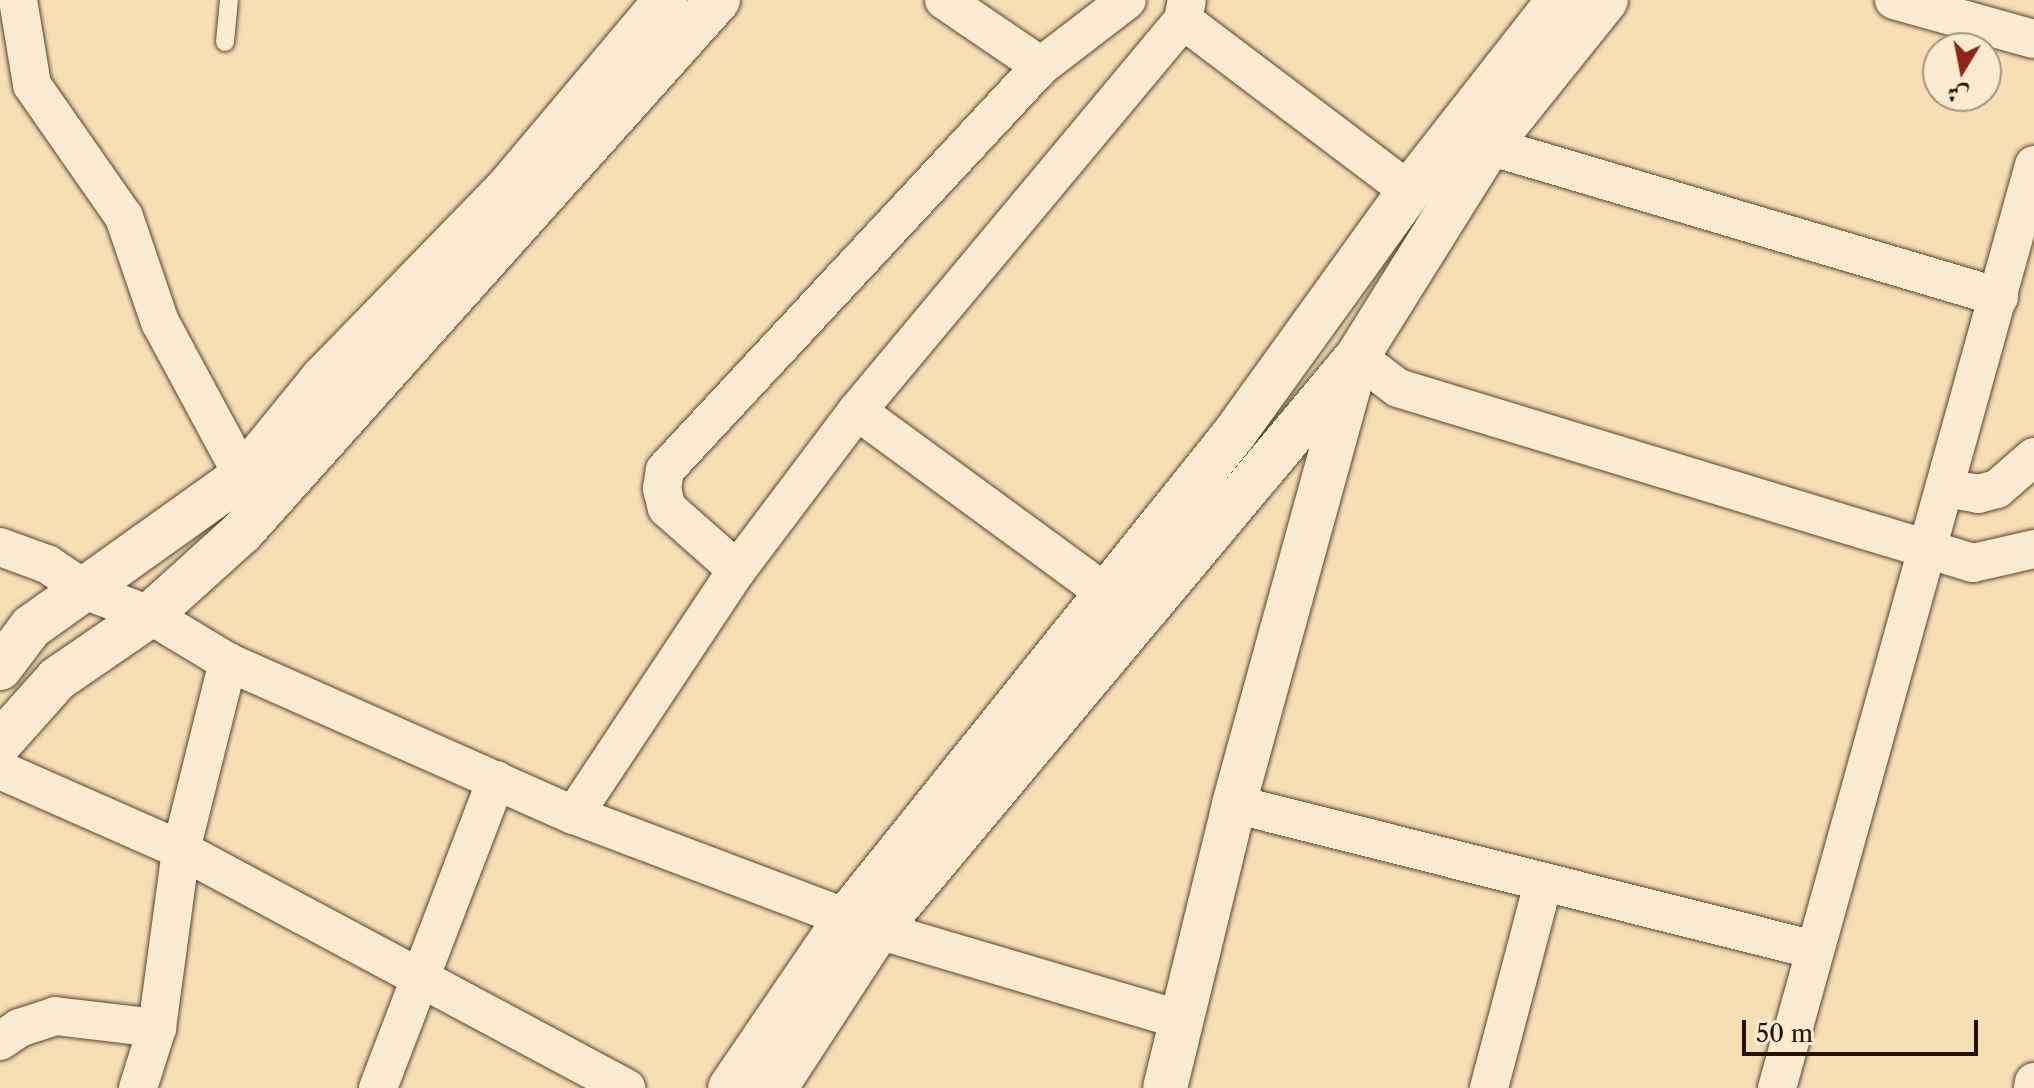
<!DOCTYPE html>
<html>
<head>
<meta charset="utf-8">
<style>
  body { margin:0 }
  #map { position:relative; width:2034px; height:1088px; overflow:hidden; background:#f7dfb5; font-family:"Libre Caslon Text",Amiri,serif }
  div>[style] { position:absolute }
  .roads { filter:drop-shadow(0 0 2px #5a442f) drop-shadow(0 0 2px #5a442f) }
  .service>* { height:18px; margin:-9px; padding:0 9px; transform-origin:9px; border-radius:9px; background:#faeacf }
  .minor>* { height:38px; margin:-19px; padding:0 19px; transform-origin:19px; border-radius:19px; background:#faeacf }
  .tertiary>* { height:44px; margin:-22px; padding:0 22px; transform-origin:22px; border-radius:22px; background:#faeacf }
  .secondary>* { height:44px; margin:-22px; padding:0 22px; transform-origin:22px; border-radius:22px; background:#faeacf }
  span { translate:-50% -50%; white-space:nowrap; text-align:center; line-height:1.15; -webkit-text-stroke:7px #faeacf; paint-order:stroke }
  .north { position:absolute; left:1922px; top:32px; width:80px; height:80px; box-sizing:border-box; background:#faeacf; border:2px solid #a5937d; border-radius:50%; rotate:190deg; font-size:22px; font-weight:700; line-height:32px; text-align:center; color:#261002 }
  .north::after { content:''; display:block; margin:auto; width:28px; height:36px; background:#8f2418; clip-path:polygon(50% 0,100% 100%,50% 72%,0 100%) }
  .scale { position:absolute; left:1742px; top:1020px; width:236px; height:36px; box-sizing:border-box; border:4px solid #261002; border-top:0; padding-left:10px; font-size:24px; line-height:28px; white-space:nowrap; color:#261002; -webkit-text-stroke:6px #faeacf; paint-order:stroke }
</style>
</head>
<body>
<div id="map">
  <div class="roads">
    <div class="service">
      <i style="left:225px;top:42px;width:42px;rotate:-84.6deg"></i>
    </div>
    <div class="minor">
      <i style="left:18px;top:0;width:86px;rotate:80.6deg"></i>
      <i style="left:32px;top:85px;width:161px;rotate:55.1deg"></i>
      <i style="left:124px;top:217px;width:111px;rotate:71.1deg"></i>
      <i style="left:160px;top:322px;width:175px;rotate:61.7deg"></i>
      <i style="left:944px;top:0;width:117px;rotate:34.2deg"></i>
      <i style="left:1894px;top:0;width:145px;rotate:15.6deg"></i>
      <i style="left:1183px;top:20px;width:283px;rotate:37.1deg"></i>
      <i style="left:1489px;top:146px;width:532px;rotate:16.49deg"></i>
      <i style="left:1357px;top:357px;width:51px;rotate:37.1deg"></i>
      <i style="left:1398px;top:388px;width:601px;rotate:16.93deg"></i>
      <i style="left:1973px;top:563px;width:63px;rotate:-12.9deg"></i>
      <i style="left:857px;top:411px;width:308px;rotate:36.2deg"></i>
      <i style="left:1945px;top:488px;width:34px;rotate:10deg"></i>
      <i style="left:1978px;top:494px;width:20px;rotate:-15deg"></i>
      <i style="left:1997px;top:489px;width:49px;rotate:-40.9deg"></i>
      <i style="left:0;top:547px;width:50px;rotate:19.9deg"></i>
      <i style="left:47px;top:564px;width:48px;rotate:34deg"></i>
      <i style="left:87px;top:591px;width:67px;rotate:20.9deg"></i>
      <i style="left:150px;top:615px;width:91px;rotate:31.1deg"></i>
      <i style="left:228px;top:662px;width:378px;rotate:23.9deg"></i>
      <i style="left:574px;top:815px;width:291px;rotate:20.7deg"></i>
      <i style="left:737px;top:570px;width:94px;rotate:-138.5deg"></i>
      <i style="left:667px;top:508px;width:20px;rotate:-105deg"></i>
      <i style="left:662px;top:489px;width:19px;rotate:-81deg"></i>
      <i style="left:665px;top:470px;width:552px;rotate:-47.06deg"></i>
      <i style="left:1041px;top:66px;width:108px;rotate:-37.5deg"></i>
      <i style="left:0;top:770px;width:198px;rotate:23.8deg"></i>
      <i style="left:181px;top:850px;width:505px;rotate:28.14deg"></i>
      <i style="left:1234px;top:804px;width:599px;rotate:14.11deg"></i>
      <i style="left:574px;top:815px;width:294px;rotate:-56.4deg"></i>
      <i style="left:737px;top:570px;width:199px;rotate:-53deg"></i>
      <i style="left:857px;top:411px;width:509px;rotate:-50.18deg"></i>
      <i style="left:1183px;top:20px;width:20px;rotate:-79deg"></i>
      <i style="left:878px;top:930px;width:317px;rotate:16.5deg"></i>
      <i style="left:0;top:1041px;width:23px;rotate:-34deg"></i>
      <i style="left:19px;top:1028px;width:38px;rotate:-18deg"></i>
      <i style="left:55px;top:1016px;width:103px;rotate:6.7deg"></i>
      <i style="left:138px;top:1088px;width:63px;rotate:-72.4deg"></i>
      <i style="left:157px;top:1028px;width:180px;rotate:-82.3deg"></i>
      <i style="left:181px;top:850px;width:194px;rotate:-76deg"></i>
      <i style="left:378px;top:1088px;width:330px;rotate:-69deg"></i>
      <i style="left:1489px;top:1088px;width:212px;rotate:-75.2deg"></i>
      <i style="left:1777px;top:1088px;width:958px;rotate:-74.44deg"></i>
      <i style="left:2033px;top:1088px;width:6px;rotate:-81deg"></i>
    </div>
    <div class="tertiary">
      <i style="left:0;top:668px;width:51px;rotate:-52.9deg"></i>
      <i style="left:31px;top:627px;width:260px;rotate:-35.5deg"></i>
      <i style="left:243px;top:476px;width:127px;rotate:-50.8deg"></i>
      <i style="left:323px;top:378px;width:262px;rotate:-45.8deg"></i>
      <i style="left:506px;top:190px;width:248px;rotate:-49.9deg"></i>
      <i style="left:0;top:743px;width:86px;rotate:-48.3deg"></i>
      <i style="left:57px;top:679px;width:113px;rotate:-34.5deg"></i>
      <i style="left:150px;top:615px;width:124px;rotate:-42.1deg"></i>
      <i style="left:242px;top:532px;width:714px;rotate:-48.18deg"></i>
    </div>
    <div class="secondary">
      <i style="left:730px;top:1088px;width:206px;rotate:-55.7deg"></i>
      <i style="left:846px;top:918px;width:620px;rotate:-51.28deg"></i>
      <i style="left:1234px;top:434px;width:299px;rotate:-54.2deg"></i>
      <i style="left:1409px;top:191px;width:243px;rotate:-51.9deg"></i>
      <i style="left:775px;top:1088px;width:189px;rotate:-56.9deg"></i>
      <i style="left:878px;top:930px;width:747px;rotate:-50.11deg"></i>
      <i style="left:1357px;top:357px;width:249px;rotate:-58deg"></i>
      <i style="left:1489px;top:146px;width:187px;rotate:-51.3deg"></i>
      <i style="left:1165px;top:1088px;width:292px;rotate:-76.3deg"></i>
      <i style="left:1234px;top:804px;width:449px;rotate:-74.6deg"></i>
    </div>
  </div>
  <div class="north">ش</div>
  <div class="scale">50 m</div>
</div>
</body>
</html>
